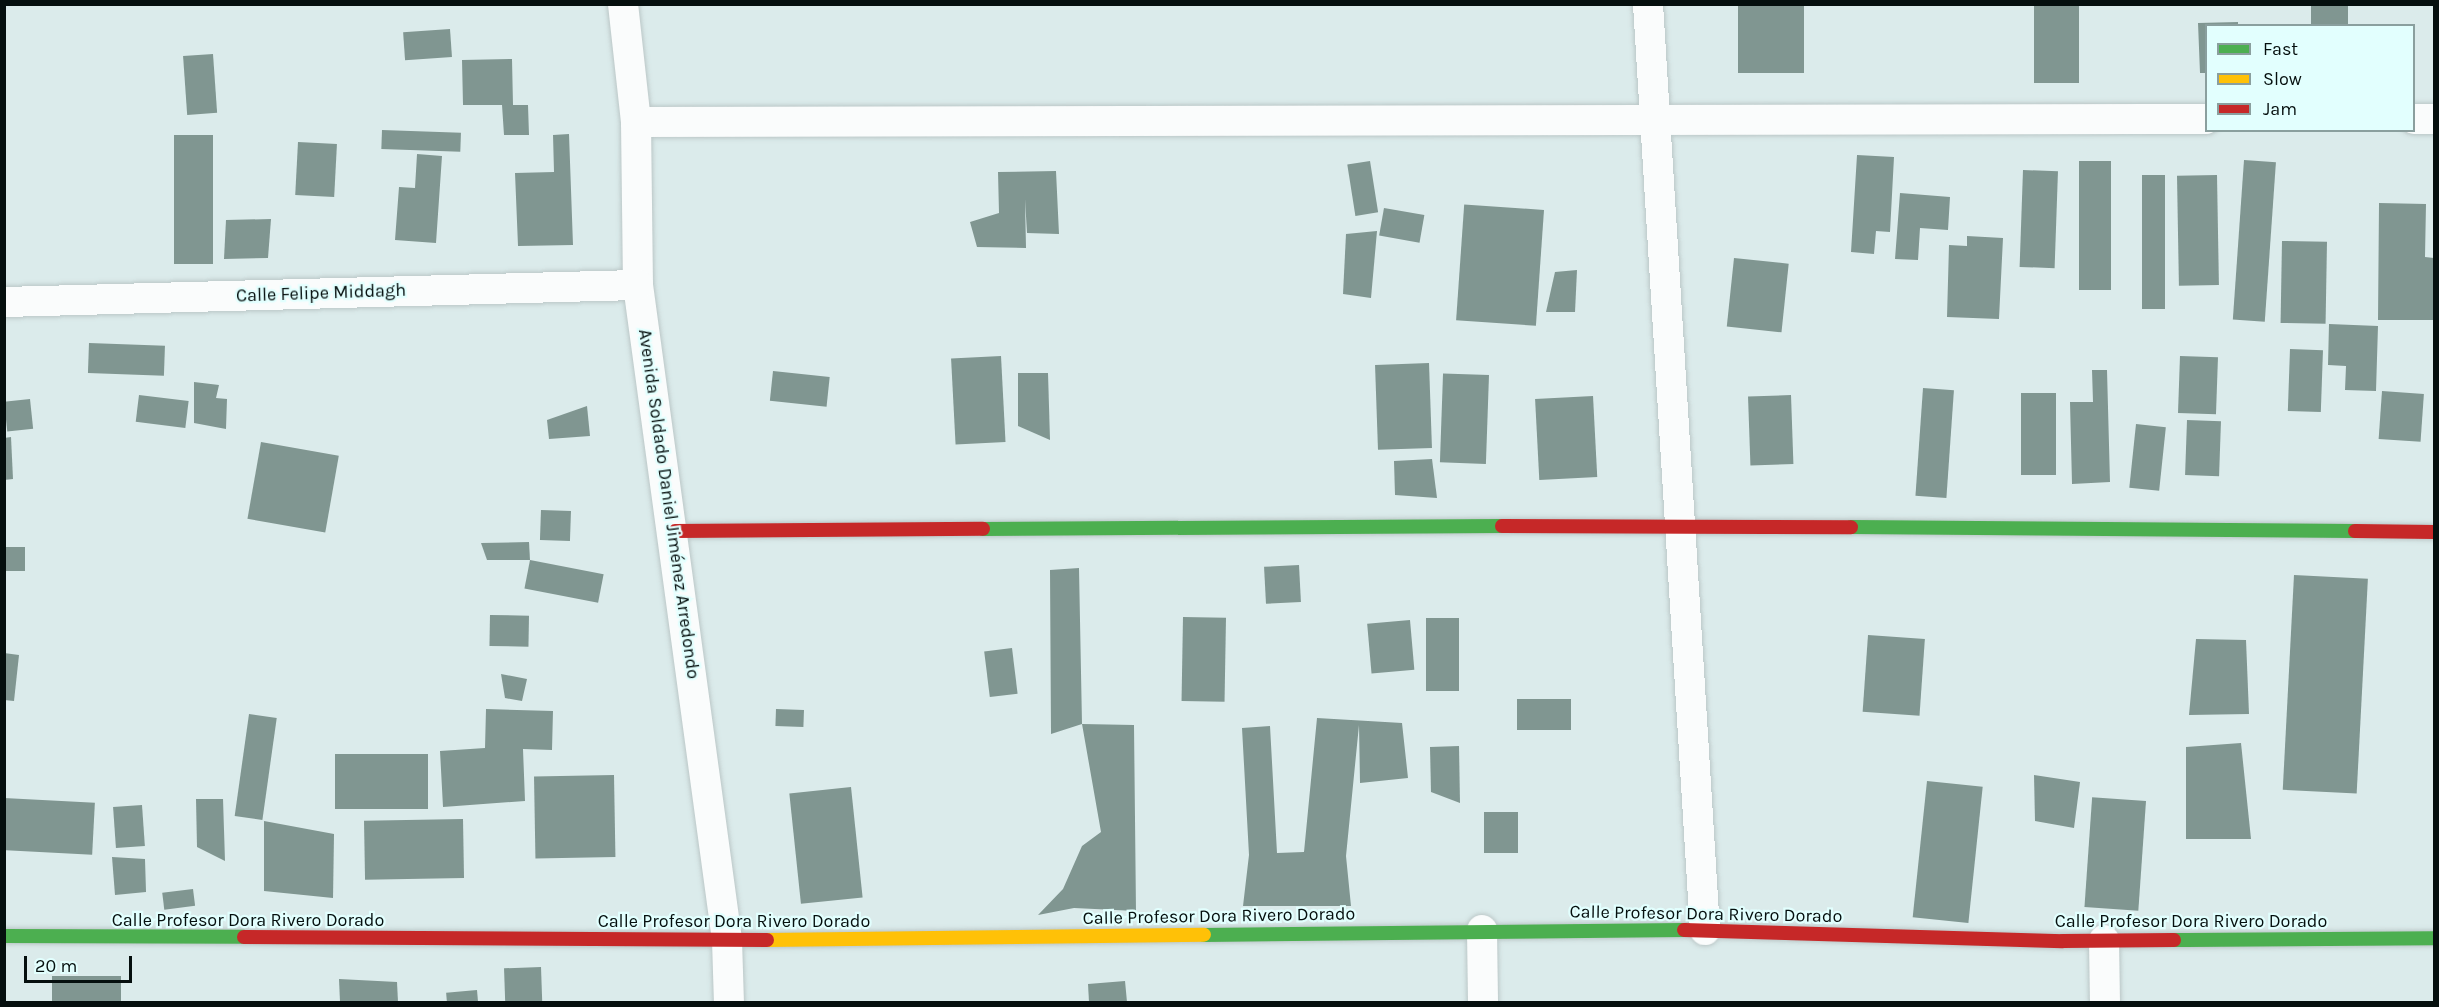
<!DOCTYPE html>
<html>
<head>
<meta charset="utf-8">
<style>
  body { margin:0 }
  #map { position:relative; width:2439px; height:1007px; overflow:hidden; background:#dbebeb; font-family:Karla,sans-serif }
  div>[style] { position:absolute }
  .building>* { inset:0; background:#809691; transform-origin:0 0 }
  .roads { filter:drop-shadow(0 0 2px #bbc7c7) drop-shadow(0 0 2px #bbc7c7) }
  .street>* { height:30px; margin:-15px; padding:0 15px; transform-origin:15px; border-radius:15px; background:#fafcfc }
  .fast>* { height:14px; margin:-7px; padding:0 7px; transform-origin:7px; border-radius:7px; background:#4caf50 }
  .slow>* { height:14px; margin:-7px; padding:0 7px; transform-origin:7px; border-radius:7px; background:#ffc107 }
  .jam>* { height:14px; margin:-7px; padding:0 7px; transform-origin:7px; border-radius:7px; background:#c62828 }
  span { translate:-50% -50%; white-space:nowrap; text-align:center; line-height:1.15; -webkit-text-stroke:4.5px #e2fffe; paint-order:stroke }
  .street-label { font-size:18px; color:#050f0e }
  .frame { position:absolute; inset:0; border:6px solid #050f0e; pointer-events:none }
  .legend { position:absolute; left:2205px; top:24px; width:210px; height:108px; box-sizing:border-box; background:#e2fffe; border:2px solid #8a9f9e; margin:0; padding:8px 10px; list-style:none; font-size:18px; color:#050f0e }
  .legend li { display:flex; align-items:center; gap:12px; height:30px }
  .legend b { width:30px; border:2px solid #8a9f9e }
  .scale { position:absolute; left:24px; top:956px; width:108px; height:27px; box-sizing:border-box; border:3px solid #050f0e; border-top:0; padding-left:8px; font-size:18px; line-height:21px; white-space:nowrap; color:#050f0e; -webkit-text-stroke:4px #e2fffe; paint-order:stroke }
</style>
</head>
<body>
<div id="map">
  <div class="building">
    <i style="left:1738px;top:4px;width:66px;height:69px"></i>
    <i style="left:2034px;top:4px;width:45px;height:79px"></i>
    <i style="left:2311px;top:4px;width:37px;height:22px"></i>
    <i style="clip-path:polygon(2238px 22px,2238px 26px,2206px 26px,2206px 73px,2200px 73px,2198px 23px)"></i>
    <i style="left:450px;top:29px;width:28px;height:47px;rotate:86deg"></i>
    <i style="left:213px;top:54px;width:59px;height:30px;rotate:86deg"></i>
    <i style="clip-path:polygon(512px 59px,513px 105px,528px 105px,529px 135px,504px 135px,502px 105px,463px 105px,462px 60px)"></i>
    <i style="left:382px;top:130px;width:79px;height:19px;rotate:2deg"></i>
    <i style="clip-path:polygon(569px 134px,573px 245px,518px 246px,515px 173px,554px 172px,553px 135px)"></i>
    <i style="left:174px;top:135px;width:39px;height:129px"></i>
    <i style="left:298px;top:142px;width:39px;height:53px;rotate:3deg"></i>
    <i style="clip-path:polygon(417px 154px,442px 156px,436px 243px,395px 240px,399px 187px,415px 188px)"></i>
    <i style="clip-path:polygon(1857px 155px,1894px 157px,1890px 232px,1876px 231px,1874px 254px,1851px 252px)"></i>
    <i style="left:2244px;top:160px;width:32px;height:160px;rotate:4deg"></i>
    <i style="left:1370px;top:161px;width:52px;height:23px;rotate:81deg"></i>
    <i style="left:2079px;top:161px;width:32px;height:129px"></i>
    <i style="left:2023px;top:170px;width:35px;height:97px;rotate:2deg"></i>
    <i style="clip-path:polygon(1056px 171px,1059px 234px,1027px 233px,1025px 199px,1026px 248px,977px 247px,970px 222px,999px 213px,998px 172px)"></i>
    <i style="left:2142px;top:175px;width:23px;height:134px"></i>
    <i style="left:2217px;top:175px;width:110px;height:40px;rotate:89deg"></i>
    <i style="clip-path:polygon(1900px 193px,1950px 197px,1948px 230px,1920px 228px,1918px 260px,1895px 259px)"></i>
    <i style="clip-path:polygon(2379px 203px,2426px 204px,2425px 257px,2434px 258px,2434px 320px,2378px 320px)"></i>
    <i style="left:1384px;top:208px;width:41px;height:28px;rotate:10deg"></i>
    <i style="left:1544px;top:210px;width:116px;height:80px;rotate:94deg"></i>
    <i style="clip-path:polygon(271px 219px,268px 258px,224px 259px,226px 220px)"></i>
    <i style="clip-path:polygon(1377px 231px,1371px 298px,1343px 294px,1346px 234px)"></i>
    <i style="clip-path:polygon(1967px 236px,2003px 238px,1999px 319px,1947px 317px,1949px 245px,1967px 246px)"></i>
    <i style="left:2282px;top:241px;width:45px;height:82px;rotate:1deg"></i>
    <i style="left:1734px;top:258px;width:55px;height:69px;rotate:6deg"></i>
    <i style="clip-path:polygon(1577px 270px,1575px 312px,1546px 312px,1555px 272px)"></i>
    <i style="clip-path:polygon(2329px 324px,2378px 326px,2376px 391px,2345px 390px,2346px 366px,2328px 365px)"></i>
    <i style="left:89px;top:343px;width:76px;height:30px;rotate:2deg"></i>
    <i style="left:2290px;top:349px;width:33px;height:62px;rotate:2deg"></i>
    <i style="left:1001px;top:356px;width:86px;height:50px;rotate:87deg"></i>
    <i style="left:2180px;top:356px;width:38px;height:57px;rotate:2deg"></i>
    <i style="left:1429px;top:363px;width:85px;height:54px;rotate:88deg"></i>
    <i style="clip-path:polygon(2092px 370px,2107px 370px,2110px 482px,2072px 484px,2070px 402px,2093px 402px)"></i>
    <i style="left:773px;top:371px;width:57px;height:30px;rotate:6deg"></i>
    <i style="clip-path:polygon(1018px 373px,1048px 373px,1050px 440px,1018px 426px)"></i>
    <i style="left:1489px;top:375px;width:89px;height:46px;rotate:92deg"></i>
    <i style="clip-path:polygon(194px 382px,219px 385px,216px 398px,227px 399px,226px 429px,194px 423px)"></i>
    <i style="left:1923px;top:388px;width:31px;height:108px;rotate:4deg"></i>
    <i style="left:2382px;top:391px;width:42px;height:48px;rotate:4deg"></i>
    <i style="left:2021px;top:393px;width:35px;height:82px"></i>
    <i style="left:139px;top:395px;width:50px;height:27px;rotate:7deg"></i>
    <i style="left:1791px;top:395px;width:69px;height:43px;rotate:88deg"></i>
    <i style="left:1593px;top:396px;width:81px;height:58px;rotate:87deg"></i>
    <i style="left:30px;top:399px;width:30px;height:26px;rotate:84deg"></i>
    <i style="clip-path:polygon(587px 406px,590px 436px,549px 439px,547px 420px)"></i>
    <i style="left:2187px;top:420px;width:34px;height:55px;rotate:2deg"></i>
    <i style="left:2136px;top:424px;width:30px;height:64px;rotate:6deg"></i>
    <i style="clip-path:polygon(11px 437px,13px 479px,4px 480px,4px 438px)"></i>
    <i style="left:261px;top:442px;width:79px;height:78px;rotate:10deg"></i>
    <i style="clip-path:polygon(1432px 459px,1437px 498px,1395px 495px,1394px 461px)"></i>
    <i style="left:541px;top:510px;width:30px;height:30px;rotate:2deg"></i>
    <i style="clip-path:polygon(529px 542px,530px 560px,487px 560px,481px 543px)"></i>
    <i style="left:4px;top:547px;width:21px;height:24px"></i>
    <i style="left:530px;top:560px;width:75px;height:29px;rotate:11deg"></i>
    <i style="left:1299px;top:565px;width:37px;height:35px;rotate:87deg"></i>
    <i style="clip-path:polygon(1079px 568px,1082px 724px,1134px 725px,1136px 911px,1074px 908px,1038px 915px,1063px 889px,1082px 846px,1101px 832px,1082px 724px,1051px 734px,1050px 570px)"></i>
    <i style="left:2294px;top:575px;width:74px;height:215px;rotate:3deg"></i>
    <i style="left:490px;top:615px;width:39px;height:31px;rotate:1deg"></i>
    <i style="left:1183px;top:617px;width:43px;height:84px;rotate:1deg"></i>
    <i style="left:1426px;top:618px;width:33px;height:73px"></i>
    <i style="left:1410px;top:620px;width:50px;height:43px;rotate:85deg"></i>
    <i style="left:1868px;top:635px;width:57px;height:77px;rotate:4deg"></i>
    <i style="clip-path:polygon(2196px 639px,2246px 640px,2249px 714px,2189px 715px)"></i>
    <i style="left:1012px;top:648px;width:46px;height:28px;rotate:83deg"></i>
    <i style="clip-path:polygon(4px 653px,19px 655px,14px 701px,4px 700px)"></i>
    <i style="clip-path:polygon(501px 674px,527px 679px,522px 701px,505px 698px)"></i>
    <i style="left:1517px;top:699px;width:54px;height:31px"></i>
    <i style="clip-path:polygon(486px 709px,553px 711px,552px 750px,523px 749px,525px 801px,443px 807px,440px 751px,485px 748px)"></i>
    <i style="left:776px;top:709px;width:28px;height:17px;rotate:2deg"></i>
    <i style="left:249px;top:714px;width:28px;height:103px;rotate:8deg"></i>
    <i style="clip-path:polygon(1317px 718px,1402px 723px,1408px 778px,1360px 783px,1359px 725px,1346px 856px,1351px 906px,1243px 906px,1249px 855px,1242px 728px,1270px 726px,1277px 853px,1304px 852px)"></i>
    <i style="clip-path:polygon(2241px 743px,2251px 839px,2186px 839px,2186px 747px)"></i>
    <i style="clip-path:polygon(1459px 746px,1460px 803px,1431px 792px,1430px 747px)"></i>
    <i style="left:335px;top:754px;width:93px;height:55px"></i>
    <i style="left:614px;top:775px;width:82px;height:80px;rotate:89deg"></i>
    <i style="clip-path:polygon(2034px 775px,2080px 782px,2074px 828px,2035px 821px)"></i>
    <i style="left:1927px;top:781px;width:56px;height:137px;rotate:6deg"></i>
    <i style="left:851px;top:787px;width:111px;height:62px;rotate:84deg"></i>
    <i style="left:4px;top:798px;width:91px;height:52px;rotate:3deg"></i>
    <i style="clip-path:polygon(196px 799px,223px 799px,225px 861px,197px 847px)"></i>
    <i style="left:2146px;top:801px;width:110px;height:54px;rotate:94deg"></i>
    <i style="left:142px;top:805px;width:41px;height:29px;rotate:86deg"></i>
    <i style="left:1484px;top:812px;width:34px;height:41px"></i>
    <i style="left:463px;top:819px;width:59px;height:99px;rotate:89deg"></i>
    <i style="clip-path:polygon(264px 821px,334px 834px,333px 898px,264px 891px)"></i>
    <i style="clip-path:polygon(112px 857px,145px 859px,146px 892px,115px 895px)"></i>
    <i style="left:193px;top:889px;width:17px;height:31px;rotate:83deg"></i>
    <i style="left:541px;top:967px;width:35px;height:37px;rotate:88deg"></i>
    <i style="left:121px;top:976px;width:26px;height:69px;rotate:90deg"></i>
    <i style="clip-path:polygon(339px 979px,397px 982px,398px 1002px,340px 1002px)"></i>
    <i style="clip-path:polygon(1125px 981px,1127px 1002px,1089px 1002px,1088px 984px)"></i>
    <i style="left:477px;top:990px;width:12px;height:31px;rotate:85deg"></i>
  </div>
  <div class="roads">
    <div class="street">
      <i style="left:623px;top:4px;width:119px;rotate:83.7deg"></i>
      <i style="left:636px;top:122px;width:163px;rotate:89.3deg"></i>
      <i style="left:638px;top:285px;width:661px;rotate:82.26deg"></i>
      <i style="left:727px;top:940px;width:62px;rotate:88.2deg"></i>
      <i style="left:1648px;top:4px;width:928px;rotate:86.48deg"></i>
      <i style="left:2414px;top:119px;width:20px"></i>
      <i style="left:636px;top:122px;width:1570px;rotate:-0.11deg"></i>
      <i style="left:4px;top:302px;width:634px;rotate:-1.54deg"></i>
      <i style="left:1482px;top:930px;width:72px;rotate:89.2deg"></i>
      <i style="left:2104px;top:940px;width:62px;rotate:89.1deg"></i>
    </div>
    <div class="fast">
      <i style="left:1851px;top:527px;width:504px;rotate:0.45deg"></i>
      <i style="left:983px;top:529px;width:519px;rotate:-0.33deg"></i>
      <i style="left:1204px;top:935px;width:480px;rotate:-0.6deg"></i>
      <i style="left:4px;top:936px;width:240px;rotate:0.2deg"></i>
      <i style="left:2174px;top:940px;width:260px;rotate:-0.4deg"></i>
    </div>
    <div class="slow">
      <i style="left:767px;top:940px;width:437px;rotate:-0.7deg"></i>
    </div>
    <div class="jam">
      <i style="left:1502px;top:526px;width:349px;rotate:0.2deg"></i>
      <i style="left:675px;top:531px;width:308px;rotate:-0.4deg"></i>
      <i style="left:2355px;top:531px;width:79px;rotate:0.7deg"></i>
      <i style="left:1684px;top:930px;width:379px;rotate:1.7deg"></i>
      <i style="left:2063px;top:941px;width:111px;rotate:-0.5deg"></i>
      <i style="left:244px;top:937px;width:523px;rotate:0.33deg"></i>
    </div>
  </div>
  <div class="street-label">
    <span style="left:321px;top:293px;rotate:-2deg">Calle Felipe Middagh</span>
    <span style="left:669px;top:504px;rotate:82deg">Avenida Soldado Daniel Jiménez Arredondo</span>
    <span style="left:1706px;top:914px;rotate:1deg">Calle Profesor Dora Rivero Dorado</span>
    <span style="left:1219px;top:916px;rotate:-1deg">Calle Profesor Dora Rivero Dorado</span>
    <span style="left:248px;top:920px">Calle Profesor Dora Rivero Dorado</span>
    <span style="left:734px;top:921px">Calle Profesor Dora Rivero Dorado</span>
    <span style="left:2191px;top:921px">Calle Profesor Dora Rivero Dorado</span>
  </div>
  <div class="frame"></div>
  <ul class="legend">
  <li><b style="height:8px;background:#4caf50"></b>Fast</li>
  <li><b style="height:8px;background:#ffc107"></b>Slow</li>
  <li><b style="height:8px;background:#c62828"></b>Jam</li>
  </ul>
  <div class="scale">20 m</div>
</div>
</body>
</html>
